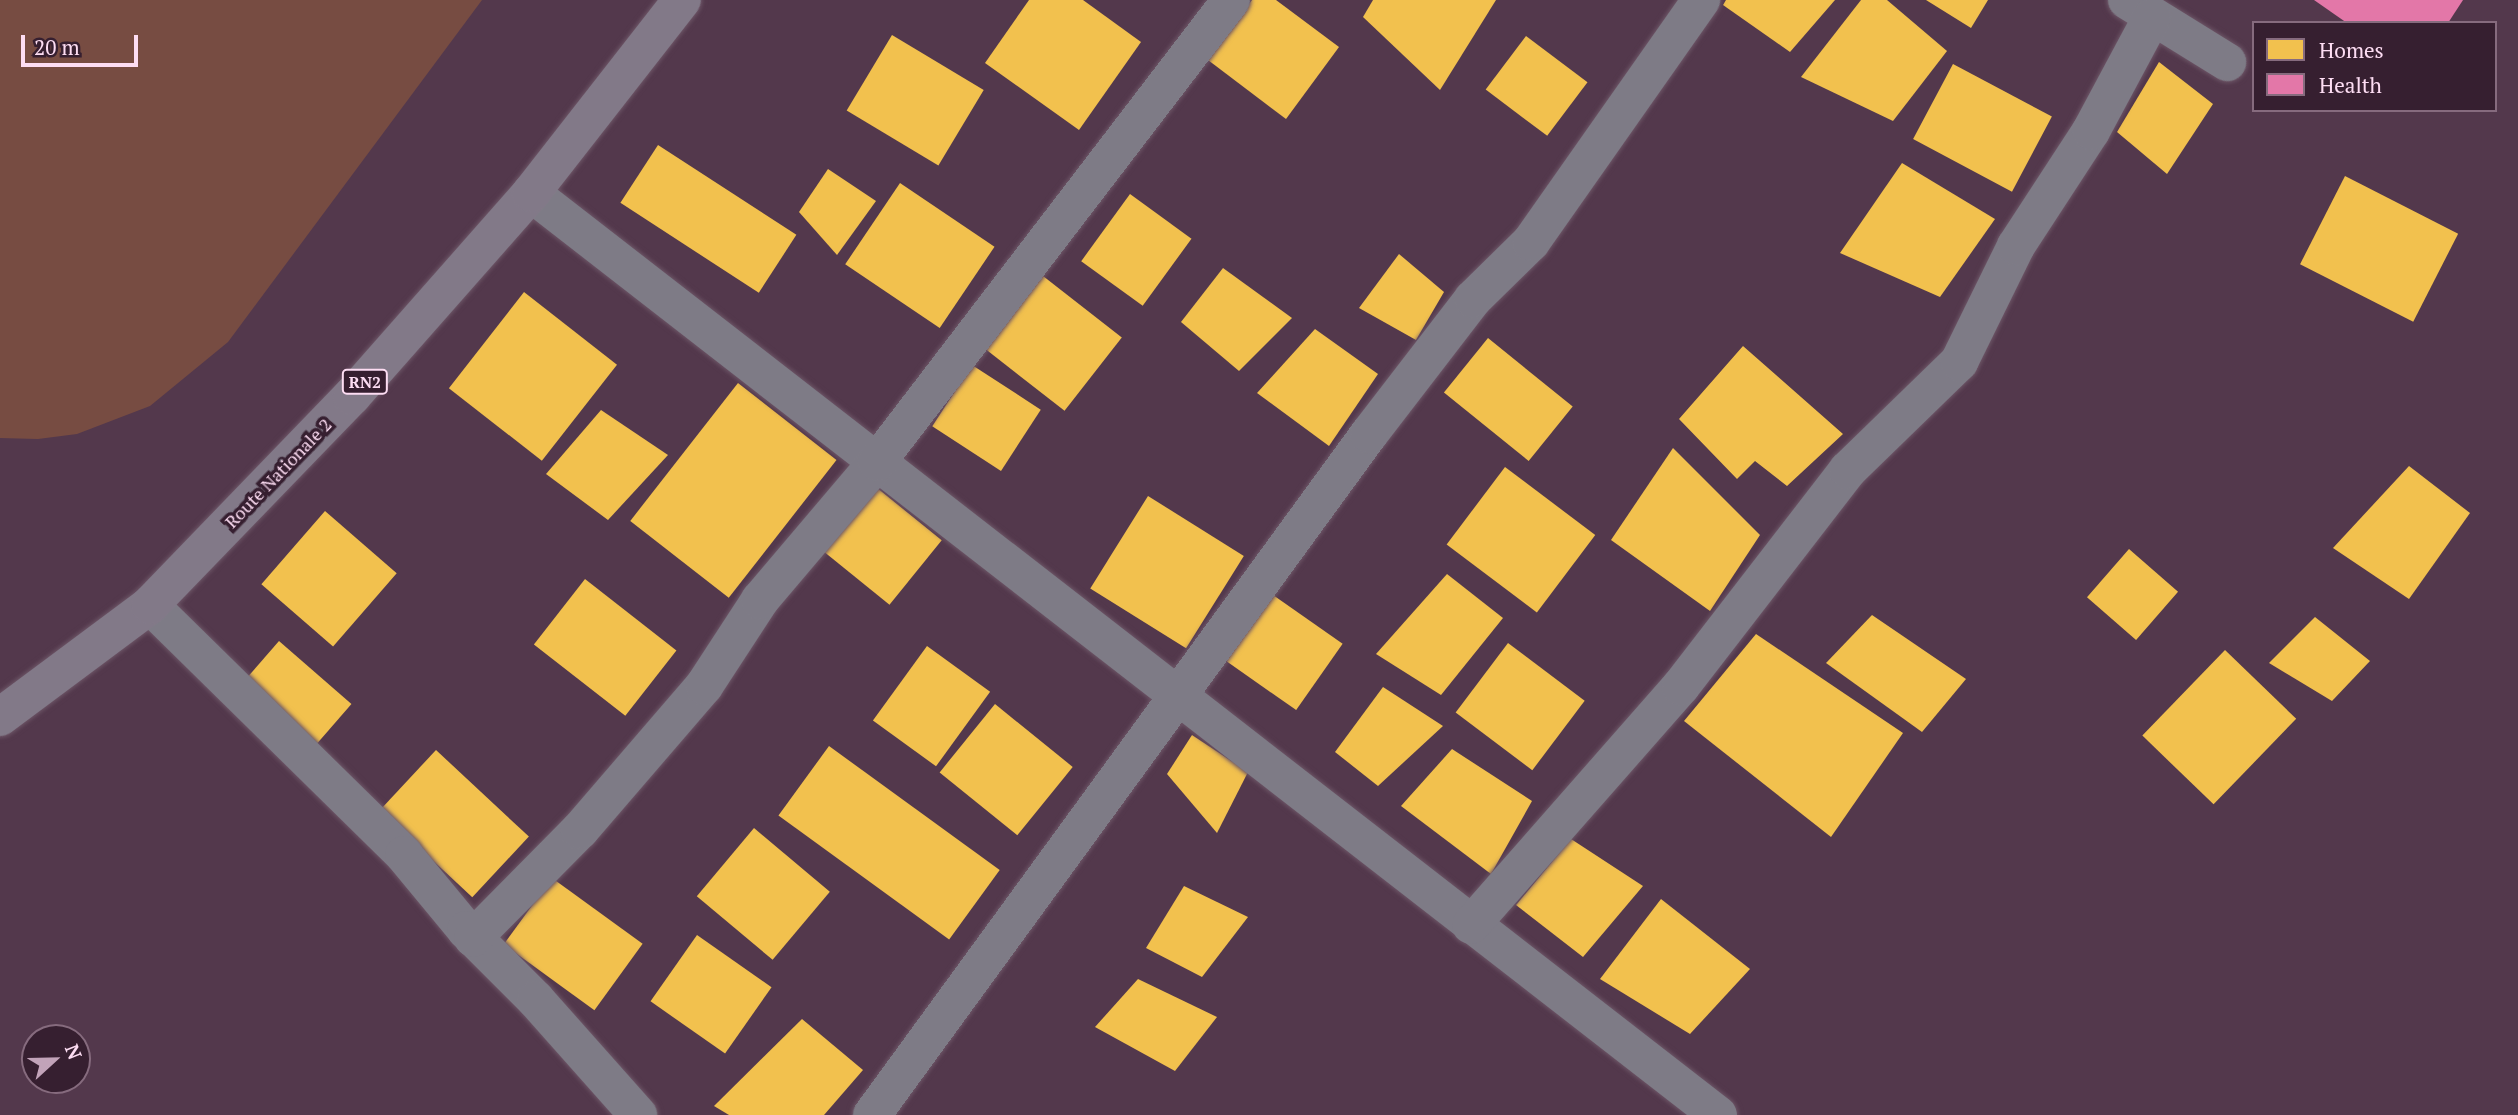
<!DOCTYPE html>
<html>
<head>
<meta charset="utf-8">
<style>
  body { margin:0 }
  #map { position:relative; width:2518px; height:1115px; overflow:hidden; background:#53384c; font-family:"PT Serif",serif }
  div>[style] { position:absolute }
  .green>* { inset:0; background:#774c42 }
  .homes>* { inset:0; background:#f2c14e; transform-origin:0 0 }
  .health>* { inset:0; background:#e377a8 }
  .roads { filter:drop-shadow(0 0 2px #6c5566) drop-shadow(0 0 2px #6c5566) }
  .street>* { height:38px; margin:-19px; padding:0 19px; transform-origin:19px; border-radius:19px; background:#7e7b86 }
  .primary>* { height:38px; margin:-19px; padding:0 19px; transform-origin:19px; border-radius:19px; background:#827988 }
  span { translate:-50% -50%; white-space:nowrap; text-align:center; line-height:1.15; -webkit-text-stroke:7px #361f30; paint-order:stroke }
  .shield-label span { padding:2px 5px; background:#361f30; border:2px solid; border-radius:5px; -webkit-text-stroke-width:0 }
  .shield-label { font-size:16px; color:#fdddf3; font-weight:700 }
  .street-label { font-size:18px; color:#fdddf3 }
  .legend { position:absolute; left:2252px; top:21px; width:245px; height:91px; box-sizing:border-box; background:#361f30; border:2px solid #866b7e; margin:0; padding:9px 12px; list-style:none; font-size:21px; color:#fdddf3 }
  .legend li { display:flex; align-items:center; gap:14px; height:35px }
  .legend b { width:35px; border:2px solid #866b7e }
  .north { position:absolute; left:21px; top:1024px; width:70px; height:70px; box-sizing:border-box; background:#361f30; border:2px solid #866b7e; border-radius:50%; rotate:68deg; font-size:19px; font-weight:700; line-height:28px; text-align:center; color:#fdddf3 }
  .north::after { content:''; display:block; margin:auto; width:24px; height:32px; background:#c2a3b9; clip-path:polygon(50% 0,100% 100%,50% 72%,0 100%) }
  .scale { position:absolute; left:21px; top:35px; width:117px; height:32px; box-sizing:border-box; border:4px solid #fdddf3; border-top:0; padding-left:9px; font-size:21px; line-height:24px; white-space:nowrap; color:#fdddf3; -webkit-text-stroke:5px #361f30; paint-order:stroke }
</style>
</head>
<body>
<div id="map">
  <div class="green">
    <i style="clip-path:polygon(0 0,482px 0,228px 342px,150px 406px,77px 434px,38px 439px,0 438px)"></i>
  </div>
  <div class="homes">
    <i style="clip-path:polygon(1029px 0,1083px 0,1141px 42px,1079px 130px,985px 63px)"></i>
    <i style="clip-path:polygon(1252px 0,1276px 0,1339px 47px,1286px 119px,1208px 60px)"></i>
    <i style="clip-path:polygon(1373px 0,1496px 0,1440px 90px,1363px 17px)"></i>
    <i style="clip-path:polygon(1726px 0,1835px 0,1790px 52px,1723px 5px)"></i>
    <i style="clip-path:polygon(1861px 0,1887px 0,1947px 51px,1893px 121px,1801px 77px)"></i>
    <i style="clip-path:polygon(1926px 0,1988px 0,1971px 28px)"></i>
    <i style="left:892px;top:35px;width:107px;height:88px;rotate:31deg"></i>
    <i style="left:1526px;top:36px;width:77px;height:67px;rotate:37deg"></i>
    <i style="clip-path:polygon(2159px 62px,2213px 104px,2167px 174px,2117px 132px)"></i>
    <i style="left:1953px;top:64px;width:112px;height:85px;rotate:28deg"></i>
    <i style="left:658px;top:145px;width:165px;height:69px;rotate:33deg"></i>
    <i style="clip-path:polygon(1902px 163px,1995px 219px,1940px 297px,1840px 253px)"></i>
    <i style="clip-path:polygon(828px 169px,876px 201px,837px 255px,799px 212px)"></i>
    <i style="left:2345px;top:176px;width:127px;height:99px;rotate:27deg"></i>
    <i style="left:900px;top:183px;width:114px;height:98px;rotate:34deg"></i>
    <i style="left:1130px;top:194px;width:76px;height:83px;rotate:36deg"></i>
    <i style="clip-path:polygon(1399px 254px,1444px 292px,1416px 340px,1359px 308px)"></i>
    <i style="clip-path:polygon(1223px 268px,1292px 318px,1239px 371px,1181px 322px)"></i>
    <i style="left:1043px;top:276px;width:100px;height:93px;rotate:38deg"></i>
    <i style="left:524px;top:292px;width:118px;height:122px;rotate:38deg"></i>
    <i style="clip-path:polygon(1315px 329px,1378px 374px,1329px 446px,1257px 393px)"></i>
    <i style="left:1488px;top:338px;width:109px;height:70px;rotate:39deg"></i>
    <i style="clip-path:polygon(1743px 346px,1843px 434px,1787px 486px,1755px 461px,1737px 479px,1679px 419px)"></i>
    <i style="left:972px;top:365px;width:82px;height:73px;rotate:33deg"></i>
    <i style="left:738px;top:383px;width:125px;height:175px;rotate:38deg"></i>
    <i style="clip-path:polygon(601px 410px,668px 455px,608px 520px,546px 474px)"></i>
    <i style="clip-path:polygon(1673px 448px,1760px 535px,1710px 611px,1611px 540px)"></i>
    <i style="clip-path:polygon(2409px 466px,2470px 513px,2409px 599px,2333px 548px)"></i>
    <i style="left:1505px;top:467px;width:113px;height:97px;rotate:37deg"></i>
    <i style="left:871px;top:483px;width:91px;height:83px;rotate:39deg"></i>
    <i style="left:1148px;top:496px;width:113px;height:109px;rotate:32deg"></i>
    <i style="left:325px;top:511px;width:95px;height:97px;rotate:41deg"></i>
    <i style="left:2129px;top:549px;width:65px;height:64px;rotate:41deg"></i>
    <i style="clip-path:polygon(1447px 574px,1503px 618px,1441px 695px,1376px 654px)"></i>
    <i style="left:585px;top:579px;width:116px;height:83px;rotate:38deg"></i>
    <i style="left:1273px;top:595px;width:85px;height:81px;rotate:35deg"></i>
    <i style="clip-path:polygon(1872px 615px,1966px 679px,1922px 732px,1826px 663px)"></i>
    <i style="clip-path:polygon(2315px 617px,2370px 661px,2332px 701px,2269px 663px)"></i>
    <i style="clip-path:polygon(1756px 634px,1903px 733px,1831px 837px,1684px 721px)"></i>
    <i style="left:279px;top:641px;width:96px;height:52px;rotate:41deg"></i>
    <i style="left:1508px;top:643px;width:96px;height:87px;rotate:37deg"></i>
    <i style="left:927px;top:646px;width:78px;height:92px;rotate:36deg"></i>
    <i style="left:2225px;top:650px;width:99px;height:119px;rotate:44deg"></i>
    <i style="clip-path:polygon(1383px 687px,1443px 726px,1378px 786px,1335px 752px)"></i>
    <i style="left:995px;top:704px;width:100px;height:88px;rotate:39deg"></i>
    <i style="clip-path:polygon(1192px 735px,1248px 772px,1217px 833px,1167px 774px)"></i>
    <i style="left:829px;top:746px;width:211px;height:86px;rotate:36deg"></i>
    <i style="clip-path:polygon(1452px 749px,1532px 801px,1491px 874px,1401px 806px)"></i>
    <i style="left:436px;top:750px;width:127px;height:83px;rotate:43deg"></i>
    <i style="left:754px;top:828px;width:99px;height:89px;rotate:40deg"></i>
    <i style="clip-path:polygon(1571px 839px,1643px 886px,1583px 957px,1516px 905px)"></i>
    <i style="left:552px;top:878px;width:112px;height:82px;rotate:36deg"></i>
    <i style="clip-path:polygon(1184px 886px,1248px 917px,1202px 977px,1146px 948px)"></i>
    <i style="clip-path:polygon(1661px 899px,1750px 969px,1690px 1034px,1600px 979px)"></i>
    <i style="left:697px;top:935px;width:91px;height:81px;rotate:35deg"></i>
    <i style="clip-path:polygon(1138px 979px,1217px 1017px,1175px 1071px,1095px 1027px)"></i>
    <i style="clip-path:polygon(802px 1019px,863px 1070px,824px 1115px,729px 1115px,714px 1106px)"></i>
  </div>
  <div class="health">
    <i style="clip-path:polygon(2314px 0,2463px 0,2448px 23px,2347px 23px)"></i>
  </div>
  <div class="roads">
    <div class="street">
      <i style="left:2127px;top:0;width:118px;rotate:31.8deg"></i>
      <i style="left:531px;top:193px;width:1503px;rotate:37.84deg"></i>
      <i style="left:150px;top:605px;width:356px;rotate:44.5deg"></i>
      <i style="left:404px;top:855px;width:97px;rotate:50.4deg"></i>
      <i style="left:466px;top:930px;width:99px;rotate:45deg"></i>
      <i style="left:536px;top:1000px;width:154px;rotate:48.4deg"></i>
      <i style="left:1471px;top:925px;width:318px;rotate:-48.7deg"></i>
      <i style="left:1681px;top:686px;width:273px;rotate:-52.3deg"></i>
      <i style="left:1848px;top:470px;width:155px;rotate:-44.2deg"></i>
      <i style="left:1959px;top:362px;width:129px;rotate:-63.8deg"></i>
      <i style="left:2016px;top:246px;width:137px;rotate:-56.9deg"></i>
      <i style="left:2091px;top:131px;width:129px;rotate:-61.8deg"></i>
      <i style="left:473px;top:938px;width:152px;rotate:-45.3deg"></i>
      <i style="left:580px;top:830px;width:190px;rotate:-49.3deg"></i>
      <i style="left:704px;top:686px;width:103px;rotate:-56.9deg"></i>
      <i style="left:760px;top:600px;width:181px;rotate:-49.7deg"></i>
      <i style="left:877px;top:462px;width:582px;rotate:-52.54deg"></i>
      <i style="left:872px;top:1115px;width:843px;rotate:-53.88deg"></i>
      <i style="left:1369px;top:434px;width:170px;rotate:-52.4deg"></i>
      <i style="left:1473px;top:299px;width:81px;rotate:-44.5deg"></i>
      <i style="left:1531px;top:242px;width:296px;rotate:-54.9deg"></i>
    </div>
    <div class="primary">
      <i style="left:0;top:717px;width:187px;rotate:-36.7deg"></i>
      <i style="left:150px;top:605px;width:291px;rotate:-46deg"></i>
      <i style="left:352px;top:396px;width:271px;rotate:-48.6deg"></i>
      <i style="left:531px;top:193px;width:245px;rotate:-52deg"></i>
    </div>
  </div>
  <div class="shield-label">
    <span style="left:365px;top:382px">RN2</span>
  </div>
  <div class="street-label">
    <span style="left:278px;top:473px;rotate:-46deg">Route Nationale 2</span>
  </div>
  <ul class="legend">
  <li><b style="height:19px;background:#f2c14e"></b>Homes</li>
  <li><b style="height:19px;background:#e377a8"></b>Health</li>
  </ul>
  <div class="north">N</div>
  <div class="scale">20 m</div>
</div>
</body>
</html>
